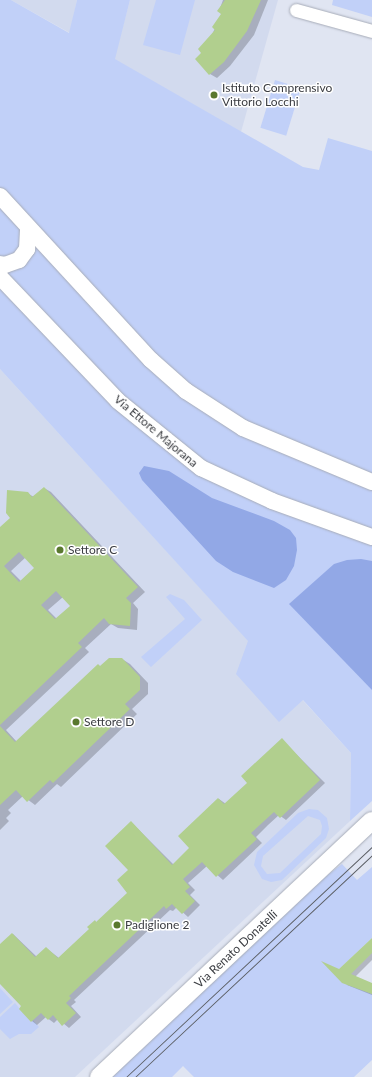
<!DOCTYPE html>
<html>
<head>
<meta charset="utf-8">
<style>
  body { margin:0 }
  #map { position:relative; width:372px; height:1077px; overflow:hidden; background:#e0e5f2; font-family:Lato,sans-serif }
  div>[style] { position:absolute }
  .built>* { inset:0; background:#d2daee }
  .green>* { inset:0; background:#c1d0f8; transform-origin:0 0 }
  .forest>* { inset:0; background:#92a8e6 }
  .shadow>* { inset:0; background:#0003 }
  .building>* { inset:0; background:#b1cf8e }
  .roads { filter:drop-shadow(0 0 1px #a7acb8) drop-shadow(0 0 1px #a7acb8) }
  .minor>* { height:13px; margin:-6.5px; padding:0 6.5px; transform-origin:6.5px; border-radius:6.5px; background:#fff }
  .tertiary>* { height:16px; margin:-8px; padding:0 8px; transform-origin:8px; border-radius:8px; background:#fff }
  .secondary>* { height:18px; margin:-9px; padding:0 9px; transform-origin:9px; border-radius:9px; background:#fff }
  .tram>* { height:1px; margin:-0.5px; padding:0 0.5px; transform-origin:0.5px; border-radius:0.5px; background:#5b5e64 }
  .dots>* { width:11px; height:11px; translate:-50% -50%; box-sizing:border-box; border:2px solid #fff; border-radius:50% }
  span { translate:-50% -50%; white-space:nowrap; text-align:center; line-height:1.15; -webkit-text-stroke:3px #fff; paint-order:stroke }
  .poi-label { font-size:12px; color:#3a3c41 }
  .left { translate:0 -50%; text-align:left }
  .street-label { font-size:12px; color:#3a3c41 }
</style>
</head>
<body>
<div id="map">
  <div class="built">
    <i style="clip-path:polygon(11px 0,77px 0,70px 33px)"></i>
    <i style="clip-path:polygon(130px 0,278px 0,241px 132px,114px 59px)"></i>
    <i style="clip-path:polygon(0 369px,351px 753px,350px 821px,75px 1077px,0 1077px)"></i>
  </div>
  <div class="green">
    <i style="clip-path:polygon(0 0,11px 0,69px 33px,77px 0,130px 0,115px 59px,303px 167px,319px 170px,328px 138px,372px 151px,372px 801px,350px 821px,351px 753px,303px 700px,279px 722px,236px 674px,248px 641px,0 369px)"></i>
    <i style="clip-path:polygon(156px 0,195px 0,180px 55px,143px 45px)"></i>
    <i style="clip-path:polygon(333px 0,372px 0,372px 17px,332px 5px)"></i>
    <i style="left:275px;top:80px;width:27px;height:50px;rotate:17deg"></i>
    <i style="clip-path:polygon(170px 594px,184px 600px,202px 620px,151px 667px,141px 657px,185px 619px,166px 597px)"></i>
    <i style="clip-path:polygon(evenodd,309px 809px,318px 810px,327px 818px,329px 829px,326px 838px,282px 880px,271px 882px,262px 879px,254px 865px,257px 852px,298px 813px,309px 809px,308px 816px,320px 820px,322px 826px,321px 834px,280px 873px,267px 874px,261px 866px,263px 856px,308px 816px)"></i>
    <i style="clip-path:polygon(342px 864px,357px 880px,372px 867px,372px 938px,334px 974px,343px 981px,372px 994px,372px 1060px,354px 1077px,194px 1077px,183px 1066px,172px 1077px,111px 1077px,325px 877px)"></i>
    <i style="clip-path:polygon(0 988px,13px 1002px,0 1014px)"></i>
    <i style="clip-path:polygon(15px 1003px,31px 1022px,33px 1020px,39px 1027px,31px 1034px,19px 1034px,10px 1039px,0 1029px,0 1017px)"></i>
  </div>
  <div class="forest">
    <i style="clip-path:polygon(144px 466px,169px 471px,212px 498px,274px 521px,290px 530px,296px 538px,297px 550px,294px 566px,286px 580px,274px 588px,233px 572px,216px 561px,142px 480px,139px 473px)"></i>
    <i style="clip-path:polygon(361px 559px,372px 561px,372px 690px,289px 604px,334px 564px,347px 560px)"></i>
  </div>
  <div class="shadow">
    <i style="clip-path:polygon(223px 0,268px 0,254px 35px,230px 66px,217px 78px,210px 74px,203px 53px,222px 14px,219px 11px)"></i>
    <i style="clip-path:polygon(evenodd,44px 488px,51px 492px,145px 592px,133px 603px,138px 609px,137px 630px,118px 628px,111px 624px,85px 648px,89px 652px,6px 730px,17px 742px,98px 665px,101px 667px,122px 659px,130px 664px,148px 683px,148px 694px,132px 709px,137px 714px,61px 787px,57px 784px,35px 805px,23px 796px,8px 810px,11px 813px,6px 818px,9px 821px,0 830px,0 528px,12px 518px,27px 493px,34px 497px,44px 488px,26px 557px,36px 568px,21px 581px,11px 571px,26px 557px,44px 488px,63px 597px,71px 606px,57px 619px,48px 610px,63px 597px)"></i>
    <i style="clip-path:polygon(282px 740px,325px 783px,286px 820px,279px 815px,268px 825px,256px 837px,262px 843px,223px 880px,207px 866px,188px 883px,195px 890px,190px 895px,200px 905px,188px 917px,177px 907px,173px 911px,170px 910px,74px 1000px,76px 1002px,71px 1006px,81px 1017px,69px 1028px,58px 1019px,54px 1023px,46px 1017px,37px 1025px,32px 1021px,22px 1006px,0 982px,0 946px,13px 934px,37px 957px,46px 948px,59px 958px,90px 929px,95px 921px,97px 923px,129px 893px,131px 822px,174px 865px,191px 848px,219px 799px,226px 804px,248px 783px)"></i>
    <i style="clip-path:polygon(372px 941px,372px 960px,355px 977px,372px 984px,372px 995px,347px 985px,340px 970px)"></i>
  </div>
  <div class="building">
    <i style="clip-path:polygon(225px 0,261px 0,247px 31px,224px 62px,209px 75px,195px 59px,201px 53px,198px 49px,215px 30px,212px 27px,221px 14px,217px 11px)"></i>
    <i style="clip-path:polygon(evenodd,44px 487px,138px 587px,126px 598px,131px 603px,130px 626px,109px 624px,104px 618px,78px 643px,82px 647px,0 725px,0 527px,10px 518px,6px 513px,7px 490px,28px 492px,32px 497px,44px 487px,19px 552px,34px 568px,19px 582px,4px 566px,19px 552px,44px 487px,56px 591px,70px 606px,55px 619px,41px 605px,56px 591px)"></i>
    <i style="clip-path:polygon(109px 658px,122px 658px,140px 677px,140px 690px,125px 704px,130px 709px,53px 783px,50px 780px,27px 802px,16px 790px,0 805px,0 726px,15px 742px,98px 664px,100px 666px)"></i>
    <i style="clip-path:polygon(282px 738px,320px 780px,280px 818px,274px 812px,263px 822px,251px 833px,257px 839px,216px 877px,202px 862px,183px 879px,190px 887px,185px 891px,195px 901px,182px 914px,172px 904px,166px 909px,164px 906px,69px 996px,71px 998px,66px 1003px,76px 1013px,62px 1026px,53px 1015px,48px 1020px,41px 1013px,31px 1022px,19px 1009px,21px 1006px,0 984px,0 944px,12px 933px,35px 957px,46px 947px,58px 958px,89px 929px,87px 927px,95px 920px,96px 922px,127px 893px,117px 880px,128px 870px,105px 846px,131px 821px,172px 865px,189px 848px,178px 836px,218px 798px,224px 804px,247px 783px,241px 776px)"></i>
    <i style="clip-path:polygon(372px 938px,372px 953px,351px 974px,372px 983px,372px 994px,342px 983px,321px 961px,339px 969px)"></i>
  </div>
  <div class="roads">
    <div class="minor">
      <i style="left:296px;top:10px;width:79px;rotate:15.4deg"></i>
    </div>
    <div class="tertiary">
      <i style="left:0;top:196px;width:223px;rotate:47.4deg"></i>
      <i style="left:151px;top:360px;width:47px;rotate:41.5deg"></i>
      <i style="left:186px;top:391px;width:68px;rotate:33deg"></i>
      <i style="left:243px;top:428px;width:140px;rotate:22.7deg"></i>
      <i style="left:0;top:264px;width:5px;rotate:11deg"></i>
      <i style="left:5px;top:265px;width:15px;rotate:-20deg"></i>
      <i style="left:19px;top:260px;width:14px;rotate:-54deg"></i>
      <i style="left:27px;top:249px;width:22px;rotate:-87deg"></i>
      <i style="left:0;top:277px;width:171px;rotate:46.4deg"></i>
      <i style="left:118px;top:401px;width:107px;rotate:38.9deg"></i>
      <i style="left:201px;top:468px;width:78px;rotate:24.9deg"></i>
      <i style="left:272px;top:501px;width:106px;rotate:19.8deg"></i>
    </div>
    <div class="secondary">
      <i style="left:99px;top:1077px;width:374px;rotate:-43.2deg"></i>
    </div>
  </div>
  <div class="tram">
    <i style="left:126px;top:1077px;width:337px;rotate:-43.1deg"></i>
    <i style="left:135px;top:1077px;width:325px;rotate:-43.1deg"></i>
  </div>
  <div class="dots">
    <i style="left:214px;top:95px;background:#5a792f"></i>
    <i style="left:60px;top:550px;background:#5a792f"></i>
    <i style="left:76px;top:722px;background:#5a792f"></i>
    <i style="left:117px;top:925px;background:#5a792f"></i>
  </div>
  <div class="poi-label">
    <span class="left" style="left:222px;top:95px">Istituto Comprensivo<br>Vittorio Locchi</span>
    <span class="left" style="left:68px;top:550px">Settore C</span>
    <span class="left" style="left:84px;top:722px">Settore D</span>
    <span class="left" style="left:125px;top:925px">Padiglione 2</span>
  </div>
  <div class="street-label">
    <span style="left:156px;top:431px;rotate:40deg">Via Ettore Majorana</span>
    <span style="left:236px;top:949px;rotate:-43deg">Via Renato Donatelli</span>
  </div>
</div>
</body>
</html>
